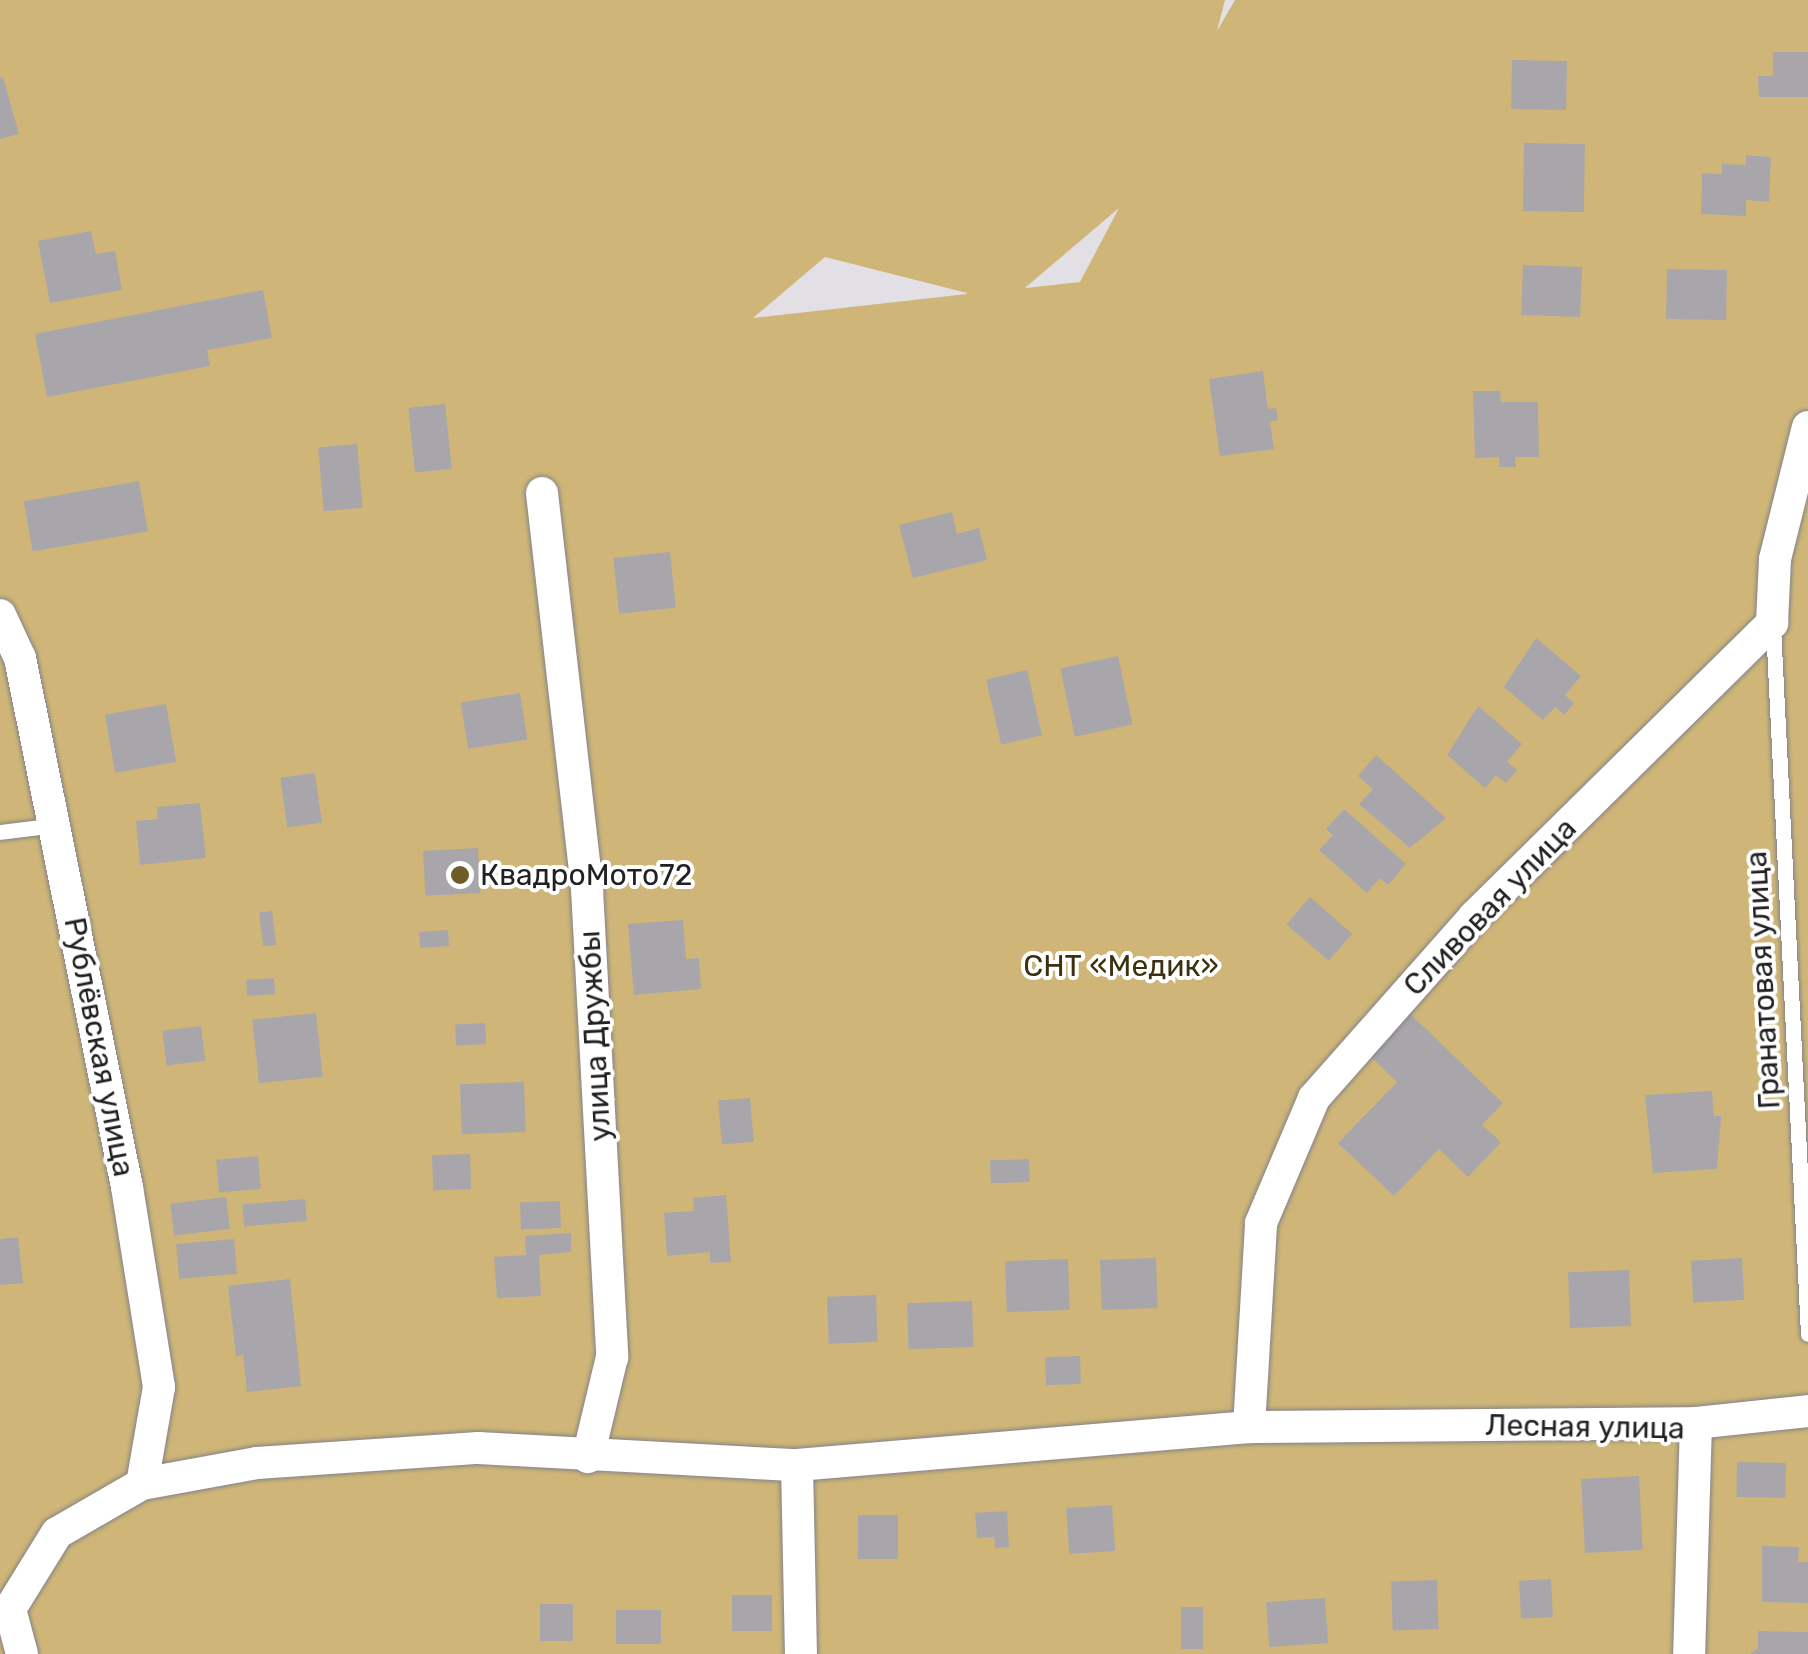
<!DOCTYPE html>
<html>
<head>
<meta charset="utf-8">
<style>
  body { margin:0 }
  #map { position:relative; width:1808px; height:1654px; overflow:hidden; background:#e3e0e5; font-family:Rubik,sans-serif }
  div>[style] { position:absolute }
  .green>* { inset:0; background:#cfb678 }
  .building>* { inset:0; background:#a8a6ab; transform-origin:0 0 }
  .roads { filter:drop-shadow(0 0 2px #858287) drop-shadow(0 0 2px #858287) }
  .service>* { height:15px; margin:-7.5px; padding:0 7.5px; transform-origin:7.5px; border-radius:7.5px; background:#fff }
  .minor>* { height:32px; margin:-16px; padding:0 16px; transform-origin:16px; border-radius:16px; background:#fff }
  .dots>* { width:28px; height:28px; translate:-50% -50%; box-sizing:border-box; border:5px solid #fff; border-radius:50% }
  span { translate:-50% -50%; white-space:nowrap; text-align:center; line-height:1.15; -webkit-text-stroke:8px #fff; paint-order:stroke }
  .poi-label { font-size:30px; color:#212022 }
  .left { translate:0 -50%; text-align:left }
  .street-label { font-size:30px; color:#212022 }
  .park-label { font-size:30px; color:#3c3010 }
</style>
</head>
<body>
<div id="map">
  <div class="green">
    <i style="clip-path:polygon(evenodd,0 0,1225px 0,1217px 31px,1235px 0,1808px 0,1808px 1654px,0 1654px,0 0,1119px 208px,1080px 282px,1026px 288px,1026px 287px,1119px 208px,0 0,825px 257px,967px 293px,967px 294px,753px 318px,825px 257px)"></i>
  </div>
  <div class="building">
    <i style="clip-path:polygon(1773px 52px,1808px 52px,1808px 97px,1759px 97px,1758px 76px,1773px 76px)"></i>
    <i style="left:1512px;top:60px;width:55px;height:49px;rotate:1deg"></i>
    <i style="clip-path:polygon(3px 77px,19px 134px,0 139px,0 78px)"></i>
    <i style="left:1524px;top:143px;width:61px;height:68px;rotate:1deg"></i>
    <i style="clip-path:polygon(1746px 155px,1771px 157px,1769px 202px,1746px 200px,1746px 216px,1701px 214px,1702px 173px,1722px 174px,1722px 164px,1746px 165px)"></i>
    <i style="clip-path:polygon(91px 231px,96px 254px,115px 251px,122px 290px,50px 303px,38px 241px)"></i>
    <i style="left:1523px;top:265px;width:59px;height:50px;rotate:2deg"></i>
    <i style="left:1667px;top:269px;width:60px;height:50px;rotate:1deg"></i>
    <i style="clip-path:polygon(263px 290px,272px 338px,207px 350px,210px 366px,47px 397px,35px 334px)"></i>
    <i style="clip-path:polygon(1263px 371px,1268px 409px,1276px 408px,1278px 420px,1270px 422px,1274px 449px,1220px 456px,1209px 379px)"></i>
    <i style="clip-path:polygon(1473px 391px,1500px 391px,1501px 402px,1538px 402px,1539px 457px,1515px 457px,1516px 467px,1499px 467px,1499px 457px,1475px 458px)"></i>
    <i style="left:445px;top:404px;width:65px;height:37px;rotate:84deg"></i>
    <i style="left:357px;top:444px;width:64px;height:39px;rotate:85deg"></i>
    <i style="left:139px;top:481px;width:51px;height:117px;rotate:80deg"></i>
    <i style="clip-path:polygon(952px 512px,957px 534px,979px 528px,987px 560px,913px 578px,899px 525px)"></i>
    <i style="left:670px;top:552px;width:56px;height:57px;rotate:84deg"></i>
    <i style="clip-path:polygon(1536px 638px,1581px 676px,1565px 695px,1574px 703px,1564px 715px,1555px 707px,1543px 720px,1504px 687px)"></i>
    <i style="left:1118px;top:656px;width:70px;height:59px;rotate:78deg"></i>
    <i style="left:1027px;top:670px;width:67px;height:42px;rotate:77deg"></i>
    <i style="left:520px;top:693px;width:47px;height:60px;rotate:81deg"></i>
    <i style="left:166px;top:704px;width:59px;height:62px;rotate:80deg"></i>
    <i style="clip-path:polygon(1478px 706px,1522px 744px,1507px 762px,1517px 770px,1506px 783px,1496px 775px,1485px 788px,1447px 755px)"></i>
    <i style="clip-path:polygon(1376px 755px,1446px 818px,1410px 848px,1359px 804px,1373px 789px,1358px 776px)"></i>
    <i style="left:315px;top:773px;width:50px;height:35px;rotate:82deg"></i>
    <i style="clip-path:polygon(200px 803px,206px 858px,140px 865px,136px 821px,158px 819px,157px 807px)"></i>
    <i style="clip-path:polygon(1344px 809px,1406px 864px,1388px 885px,1380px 878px,1367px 893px,1319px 850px,1333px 835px,1326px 829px)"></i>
    <i style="left:478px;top:848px;width:45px;height:55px;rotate:87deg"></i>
    <i style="left:1310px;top:897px;width:56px;height:36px;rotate:41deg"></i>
    <i style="left:272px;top:911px;width:34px;height:13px;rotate:83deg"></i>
    <i style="clip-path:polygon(683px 920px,686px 959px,699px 958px,701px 989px,634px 995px,628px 924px)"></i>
    <i style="left:448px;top:930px;width:16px;height:29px;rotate:86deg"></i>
    <i style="left:274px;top:978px;width:16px;height:28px;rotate:86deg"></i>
    <i style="clip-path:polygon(1406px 1010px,1503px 1103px,1482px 1125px,1501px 1142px,1468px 1177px,1439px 1149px,1394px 1196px,1338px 1143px,1397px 1082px,1366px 1052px)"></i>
    <i style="left:316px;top:1013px;width:64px;height:64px;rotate:84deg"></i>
    <i style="left:485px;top:1023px;width:21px;height:30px;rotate:87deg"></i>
    <i style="left:201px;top:1026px;width:35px;height:39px;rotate:83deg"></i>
    <i style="left:524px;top:1082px;width:50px;height:64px;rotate:88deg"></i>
    <i style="clip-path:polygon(1712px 1091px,1714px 1116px,1721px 1116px,1717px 1169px,1653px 1173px,1645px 1095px)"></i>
    <i style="left:750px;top:1098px;width:44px;height:32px;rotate:85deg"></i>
    <i style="left:470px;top:1154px;width:35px;height:38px;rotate:88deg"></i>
    <i style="left:258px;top:1156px;width:33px;height:42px;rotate:85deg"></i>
    <i style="left:1029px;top:1159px;width:23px;height:39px;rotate:88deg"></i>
    <i style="clip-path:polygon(726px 1195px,731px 1262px,710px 1263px,710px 1252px,667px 1256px,664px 1213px,694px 1211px,693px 1198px)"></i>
    <i style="left:226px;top:1197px;width:32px;height:56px;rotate:83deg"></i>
    <i style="left:305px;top:1199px;width:22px;height:63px;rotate:85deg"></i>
    <i style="left:560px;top:1201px;width:27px;height:40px;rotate:88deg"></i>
    <i style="clip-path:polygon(571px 1233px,571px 1252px,539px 1255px,541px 1296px,497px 1298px,494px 1257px,526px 1255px,525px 1236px)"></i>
    <i style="clip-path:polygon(18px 1237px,23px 1283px,0 1285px,0 1239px)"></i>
    <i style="left:234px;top:1239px;width:35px;height:58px;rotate:85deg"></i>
    <i style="left:1156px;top:1258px;width:50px;height:56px;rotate:88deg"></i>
    <i style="left:1742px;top:1258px;width:42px;height:51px;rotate:87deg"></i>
    <i style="left:1068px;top:1259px;width:51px;height:63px;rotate:88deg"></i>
    <i style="left:1629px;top:1270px;width:56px;height:61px;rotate:88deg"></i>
    <i style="clip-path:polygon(290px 1279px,301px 1386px,247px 1392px,243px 1355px,236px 1356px,228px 1286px)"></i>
    <i style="left:876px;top:1295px;width:47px;height:49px;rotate:88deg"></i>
    <i style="left:972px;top:1301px;width:46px;height:65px;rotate:88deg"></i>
    <i style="left:1080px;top:1356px;width:28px;height:35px;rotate:88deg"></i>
    <i style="left:1737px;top:1462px;width:49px;height:35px;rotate:1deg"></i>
    <i style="left:1639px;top:1476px;width:74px;height:58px;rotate:87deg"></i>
    <i style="left:1112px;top:1505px;width:46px;height:46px;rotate:86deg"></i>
    <i style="clip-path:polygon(1007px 1511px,1009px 1547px,995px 1548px,994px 1537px,977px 1538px,975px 1513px)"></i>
    <i style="left:858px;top:1515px;width:40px;height:44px"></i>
    <i style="clip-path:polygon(1762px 1546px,1799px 1547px,1798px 1562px,1808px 1562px,1808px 1603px,1762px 1602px)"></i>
    <i style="left:1551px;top:1579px;width:38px;height:32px;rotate:87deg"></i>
    <i style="left:1437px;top:1580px;width:49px;height:46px;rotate:88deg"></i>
    <i style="left:732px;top:1595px;width:40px;height:36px"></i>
    <i style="left:1325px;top:1598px;width:45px;height:59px;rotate:86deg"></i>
    <i style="left:540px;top:1604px;width:33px;height:37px"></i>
    <i style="left:1181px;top:1607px;width:22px;height:42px"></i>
    <i style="left:616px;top:1610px;width:45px;height:34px"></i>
    <i style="clip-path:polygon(1758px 1631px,1808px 1632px,1808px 1654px,1750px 1654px,1758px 1648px)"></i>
  </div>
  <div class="roads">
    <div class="service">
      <i style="left:1773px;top:626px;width:709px;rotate:87.17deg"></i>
      <i style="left:0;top:832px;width:56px;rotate:-7.1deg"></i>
    </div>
    <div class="minor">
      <i style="left:542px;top:493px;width:399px;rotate:83.5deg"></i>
      <i style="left:587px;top:889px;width:469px;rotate:86.9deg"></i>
      <i style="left:612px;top:1357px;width:103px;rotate:103.5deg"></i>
      <i style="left:0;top:615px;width:47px;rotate:65.1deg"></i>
      <i style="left:20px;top:658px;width:540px;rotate:78.57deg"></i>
      <i style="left:127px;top:1187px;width:203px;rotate:80.9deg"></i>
      <i style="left:159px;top:1387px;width:98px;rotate:99.9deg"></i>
      <i style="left:1696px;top:1423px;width:113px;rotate:-6.1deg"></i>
      <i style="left:1249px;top:1427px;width:204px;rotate:-86.6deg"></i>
      <i style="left:1261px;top:1223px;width:136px;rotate:-67deg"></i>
      <i style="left:1314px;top:1098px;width:242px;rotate:-48.5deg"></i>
      <i style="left:1474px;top:917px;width:419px;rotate:-44.6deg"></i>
      <i style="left:1772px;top:623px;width:64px;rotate:-87.3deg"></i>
      <i style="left:1775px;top:559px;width:136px;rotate:-76deg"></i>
      <i style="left:797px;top:1465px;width:189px;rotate:88.8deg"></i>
      <i style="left:22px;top:1654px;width:47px;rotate:-104.9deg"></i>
      <i style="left:10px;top:1609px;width:89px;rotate:-58.3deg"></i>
      <i style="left:57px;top:1533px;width:98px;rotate:-30deg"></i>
      <i style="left:142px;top:1484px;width:117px;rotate:-10.3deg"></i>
      <i style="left:257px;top:1463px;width:222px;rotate:-3.9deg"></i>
      <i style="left:478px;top:1448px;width:319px;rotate:3.1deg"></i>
      <i style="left:797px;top:1465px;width:454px;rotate:-4.8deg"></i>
      <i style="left:1249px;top:1427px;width:447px;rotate:-0.5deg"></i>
      <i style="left:1696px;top:1423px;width:231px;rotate:91.7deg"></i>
    </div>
  </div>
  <div class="dots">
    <i style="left:460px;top:875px;background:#6e5b29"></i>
  </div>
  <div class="poi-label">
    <span class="left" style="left:480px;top:875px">КвадроМото72</span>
  </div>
  <div class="street-label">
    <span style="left:1490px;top:907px;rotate:-46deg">Сливовая улица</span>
    <span style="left:1763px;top:980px;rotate:-93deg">Гранатовая улица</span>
    <span style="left:595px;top:1036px;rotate:-93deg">улица Дружбы</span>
    <span style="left:99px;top:1047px;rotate:79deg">Рублёвская улица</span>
    <span style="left:1585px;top:1427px;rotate:1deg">Лесная улица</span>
  </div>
  <div class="park-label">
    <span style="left:1121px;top:966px">СНТ «Медик»</span>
  </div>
</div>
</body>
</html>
